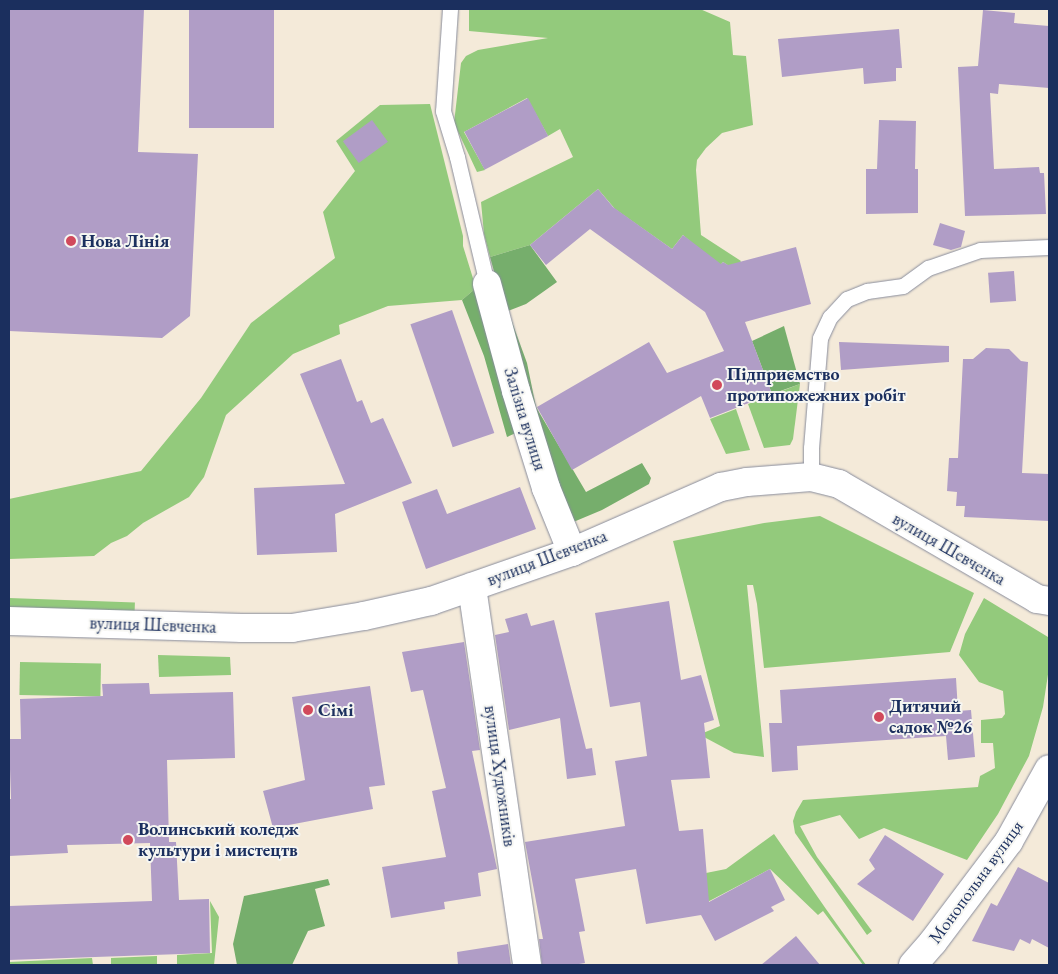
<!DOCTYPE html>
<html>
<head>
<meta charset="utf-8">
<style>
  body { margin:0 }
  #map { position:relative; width:1058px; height:974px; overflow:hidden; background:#f4ead9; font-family:"EB Garamond",serif }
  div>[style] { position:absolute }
  .green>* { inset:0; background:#93ca7c; transform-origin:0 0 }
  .forest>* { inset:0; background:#76ae6c }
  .building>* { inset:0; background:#b09dc6; transform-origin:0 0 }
  .roads { filter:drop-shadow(0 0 1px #888c9c) drop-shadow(0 0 1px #888c9c) }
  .lane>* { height:15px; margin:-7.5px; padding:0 7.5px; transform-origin:7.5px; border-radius:7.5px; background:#fff }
  .street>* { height:28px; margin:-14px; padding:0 14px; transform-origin:14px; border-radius:14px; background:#fff }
  .dots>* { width:14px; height:14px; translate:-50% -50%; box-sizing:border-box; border:2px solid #f6f6f2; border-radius:50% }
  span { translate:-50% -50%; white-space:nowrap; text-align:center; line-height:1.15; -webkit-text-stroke:4px #f6f6f2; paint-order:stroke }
  .poi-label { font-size:18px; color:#1b2f5e; font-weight:700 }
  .left { translate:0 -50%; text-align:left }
  .street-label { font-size:18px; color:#1b2f5e }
  .frame { position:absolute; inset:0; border:10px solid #1b2f5e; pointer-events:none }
</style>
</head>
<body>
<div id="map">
  <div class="green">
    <i style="clip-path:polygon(469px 9px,700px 9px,730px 22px,733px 55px,746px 56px,753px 125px,722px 133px,706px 148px,697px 160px,696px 170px,701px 235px,741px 261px,735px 270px,723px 262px,719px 267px,683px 235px,672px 249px,615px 209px,598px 189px,530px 245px,490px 257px,484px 234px,481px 202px,573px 157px,560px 129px,548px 136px,527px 98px,464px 132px,485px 170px,477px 172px,454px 123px,461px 63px,466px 56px,478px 50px,548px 38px,469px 31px)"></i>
    <i style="clip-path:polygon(430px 104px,463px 236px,463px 246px,476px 288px,462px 300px,388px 306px,339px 325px,340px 334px,293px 354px,226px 415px,204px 477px,189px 497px,143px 523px,127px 536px,111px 543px,94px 556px,9px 559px,9px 499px,141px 471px,201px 398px,251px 323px,335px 258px,323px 212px,355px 171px,336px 141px,380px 105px)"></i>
    <i style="clip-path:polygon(800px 384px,793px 439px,790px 445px,764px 448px,748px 404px)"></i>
    <i style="clip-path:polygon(736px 409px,750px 450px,726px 454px,710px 419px)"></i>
    <i style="clip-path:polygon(820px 516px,974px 593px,950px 652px,764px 668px,757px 604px,753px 585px,747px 585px,764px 757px,734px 753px,704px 737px,674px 745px,720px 726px,673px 541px,764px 523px)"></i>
    <i style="left:9px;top:598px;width:126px;height:10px;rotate:2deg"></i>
    <i style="clip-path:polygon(984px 598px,1048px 637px,1049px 668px,1043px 707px,1029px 756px,998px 814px,967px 860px,884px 828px,859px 839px,840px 815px,800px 826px,817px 857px,872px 931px,867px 935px,795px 833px,793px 821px,796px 812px,803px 800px,978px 787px,980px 776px,995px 768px,993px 743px,981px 743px,981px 720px,1002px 718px,1005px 714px,1003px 691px,979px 682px,959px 655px,965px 634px)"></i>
    <i style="clip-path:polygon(158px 655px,230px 657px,231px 675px,159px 677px)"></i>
    <i style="left:20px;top:662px;width:81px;height:33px;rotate:1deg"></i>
    <i style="clip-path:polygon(774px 834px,826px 909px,866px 965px,863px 965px,823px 911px,818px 915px,770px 869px,698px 907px,706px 873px,726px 869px)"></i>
    <i style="clip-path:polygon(210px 901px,219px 917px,214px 965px,177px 965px,177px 955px,212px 953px)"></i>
    <i style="clip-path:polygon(157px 956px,157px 965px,111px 965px,111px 958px)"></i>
    <i style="clip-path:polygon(92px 958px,93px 965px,9px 965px,9px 962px)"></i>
  </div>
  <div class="forest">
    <i style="clip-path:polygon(530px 245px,557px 282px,526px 304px,508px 311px,527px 363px,536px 407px,586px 492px,642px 463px,651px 478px,649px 484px,602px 510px,571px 523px,514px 344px,490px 257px)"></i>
    <i style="clip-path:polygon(476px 288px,518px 432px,507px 437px,484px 356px,462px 300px)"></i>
    <i style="clip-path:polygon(784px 326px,800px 384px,772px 394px,752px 341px)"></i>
    <i style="clip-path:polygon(328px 879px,330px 885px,315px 889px,325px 926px,308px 931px,292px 965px,237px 965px,233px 944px,244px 896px)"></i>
  </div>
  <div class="building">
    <i style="clip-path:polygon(9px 9px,144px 9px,138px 152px,198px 154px,190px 316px,162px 338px,9px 331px)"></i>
    <i style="left:189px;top:9px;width:85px;height:119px"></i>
    <i style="clip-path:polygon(983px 10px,1015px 13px,1014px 23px,1049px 26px,1049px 88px,999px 84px,998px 94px,990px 93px,994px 169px,1039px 167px,1040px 173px,1044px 173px,1046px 214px,965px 216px,958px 67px,978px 66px)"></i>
    <i style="clip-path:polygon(899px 29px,902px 68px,896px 68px,896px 81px,864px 84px,863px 68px,782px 77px,778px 39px)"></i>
    <i style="left:528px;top:98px;width:43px;height:72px;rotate:62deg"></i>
    <i style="left:372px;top:120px;width:27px;height:36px;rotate:54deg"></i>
    <i style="clip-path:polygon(879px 120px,916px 121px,915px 169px,918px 169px,918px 213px,866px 214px,866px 169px,877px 169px)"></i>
    <i style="clip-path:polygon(598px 189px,613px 207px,672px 249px,683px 235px,721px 264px,723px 262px,728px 265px,796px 247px,811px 304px,745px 322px,772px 394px,710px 418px,701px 396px,572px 470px,537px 407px,649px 342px,667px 373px,724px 351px,705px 312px,590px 229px,546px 265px,530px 245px)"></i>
    <i style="clip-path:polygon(940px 223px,965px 231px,961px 247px,951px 250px,933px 245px)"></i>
    <i style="left:1014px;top:271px;width:30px;height:26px;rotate:86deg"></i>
    <i style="left:452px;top:310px;width:130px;height:44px;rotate:71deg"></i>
    <i style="clip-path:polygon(839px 342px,949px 346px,949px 362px,841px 370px)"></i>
    <i style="clip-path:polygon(986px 348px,1009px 349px,1021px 361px,1028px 362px,1022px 473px,1049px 474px,1049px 521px,964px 517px,965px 506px,956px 506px,957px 492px,947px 491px,949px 458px,958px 458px,963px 359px,973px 359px)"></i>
    <i style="clip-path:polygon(341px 359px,357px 402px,362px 400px,371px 423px,383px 418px,412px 483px,335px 514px,337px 552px,257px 555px,254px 488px,345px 484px,300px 374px)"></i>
    <i style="clip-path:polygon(520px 487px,536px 529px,426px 569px,402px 502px,437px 489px,447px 514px)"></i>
    <i style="clip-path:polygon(669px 601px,681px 680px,701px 675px,714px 720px,704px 723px,710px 778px,671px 780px,679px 831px,703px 829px,709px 902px,770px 869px,785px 900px,771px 907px,774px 911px,715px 941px,701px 915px,646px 924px,636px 869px,575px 879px,585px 931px,579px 932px,585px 963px,573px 965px,542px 965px,539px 939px,543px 939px,525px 842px,625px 826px,615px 761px,647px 756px,640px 702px,610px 707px,595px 613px)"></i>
    <i style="clip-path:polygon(527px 613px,531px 626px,554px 620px,586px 749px,592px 748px,596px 775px,567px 779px,560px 718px,509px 730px,495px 635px,509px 632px,505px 619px)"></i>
    <i style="clip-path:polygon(464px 642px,480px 750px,472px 751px,497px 869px,478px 873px,481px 896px,444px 902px,445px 909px,391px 918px,382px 867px,446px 857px,432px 791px,446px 788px,423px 690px,411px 692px,402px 652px)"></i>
    <i style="clip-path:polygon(956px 678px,958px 711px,971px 710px,975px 757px,948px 760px,946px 736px,797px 746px,798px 770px,772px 772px,769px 723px,782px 723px,780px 690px)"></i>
    <i style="clip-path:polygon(149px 683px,150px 694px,233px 692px,235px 758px,167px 760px,169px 842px,176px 842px,179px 900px,209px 899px,210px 953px,9px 960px,9px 906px,152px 901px,150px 843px,67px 845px,68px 853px,9px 856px,9px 799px,11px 799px,9px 739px,21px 739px,20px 699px,103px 696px,102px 684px)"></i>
    <i style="clip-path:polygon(370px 686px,385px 785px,369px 787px,373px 809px,273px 828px,263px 791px,305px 780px,292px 697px)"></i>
    <i style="clip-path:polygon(885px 835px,944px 874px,913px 921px,857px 884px,875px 869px,869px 860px)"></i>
    <i style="clip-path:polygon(1018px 867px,1049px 883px,1049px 948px,1032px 939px,1030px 944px,1020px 939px,1014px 951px,972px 941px,991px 903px,997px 906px)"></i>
    <i style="clip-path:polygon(796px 936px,820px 965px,761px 965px)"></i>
    <i style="clip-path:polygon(508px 944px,511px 965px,458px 965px,457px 952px)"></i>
  </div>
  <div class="roads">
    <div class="lane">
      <i style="left:450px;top:9px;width:102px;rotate:93.9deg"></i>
      <i style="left:443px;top:111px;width:48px;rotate:73.1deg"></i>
      <i style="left:457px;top:157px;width:130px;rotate:76.7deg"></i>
      <i style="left:811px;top:477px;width:29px;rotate:-90deg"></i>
      <i style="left:811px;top:448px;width:110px;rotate:-85.3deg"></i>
      <i style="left:820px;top:338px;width:23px;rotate:-65deg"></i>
      <i style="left:830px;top:317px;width:25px;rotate:-47deg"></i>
      <i style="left:847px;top:299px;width:22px;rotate:-22deg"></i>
      <i style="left:867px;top:291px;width:36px;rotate:-8deg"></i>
      <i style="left:903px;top:286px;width:31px;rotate:-36deg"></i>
      <i style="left:928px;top:268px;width:55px;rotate:-19.1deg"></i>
      <i style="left:980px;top:250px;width:69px;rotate:-2.5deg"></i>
    </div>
    <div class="street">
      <i style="left:487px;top:284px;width:111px;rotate:74.8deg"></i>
      <i style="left:516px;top:391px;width:102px;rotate:72.8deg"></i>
      <i style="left:546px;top:488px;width:69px;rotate:67.9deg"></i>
      <i style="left:472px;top:587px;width:382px;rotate:81.7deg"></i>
      <i style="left:9px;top:621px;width:233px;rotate:1.7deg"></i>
      <i style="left:242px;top:628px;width:50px"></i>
      <i style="left:292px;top:628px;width:73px;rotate:-9.5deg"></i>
      <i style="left:364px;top:616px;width:69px;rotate:-12.6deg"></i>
      <i style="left:431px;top:601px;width:149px;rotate:-19.2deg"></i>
      <i style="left:572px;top:552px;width:163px;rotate:-23.6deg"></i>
      <i style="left:721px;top:487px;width:26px;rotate:-11deg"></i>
      <i style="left:747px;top:482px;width:64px;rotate:-4.5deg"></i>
      <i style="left:811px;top:477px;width:29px;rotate:14deg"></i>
      <i style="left:839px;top:484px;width:229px;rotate:30.1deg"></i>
      <i style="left:1037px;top:599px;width:12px;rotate:9deg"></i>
      <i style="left:913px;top:965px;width:30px;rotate:-49deg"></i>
      <i style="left:933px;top:942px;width:126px;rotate:-53deg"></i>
      <i style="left:1009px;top:841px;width:82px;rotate:-60.9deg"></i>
    </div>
  </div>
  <div class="dots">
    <i style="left:71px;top:241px;background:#d1495b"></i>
    <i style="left:717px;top:385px;background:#d1495b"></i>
    <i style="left:308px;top:710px;background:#d1495b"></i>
    <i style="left:879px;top:717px;background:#d1495b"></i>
    <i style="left:128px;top:840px;background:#d1495b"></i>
  </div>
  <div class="poi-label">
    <span class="left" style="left:81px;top:241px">Нова Лінія</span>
    <span class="left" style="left:727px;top:385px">Підприємство<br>протипожежних робіт</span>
    <span class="left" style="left:889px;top:717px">Дитячий<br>садок №26</span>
    <span class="left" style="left:318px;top:710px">Сімі</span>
    <span class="left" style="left:138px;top:840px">Волинський коледж<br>культури і мистецтв</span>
  </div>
  <div class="street-label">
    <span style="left:525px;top:419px;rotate:73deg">Залізна вулиця</span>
    <span style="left:949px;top:549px;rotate:30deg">вулиця Шевченка</span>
    <span style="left:547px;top:558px;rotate:-21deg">вулиця Шевченка</span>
    <span style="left:153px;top:625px;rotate:2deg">вулиця Шевченка</span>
    <span style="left:500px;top:776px;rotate:82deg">вулиця Художників</span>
    <span style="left:976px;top:882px;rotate:-54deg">Монопольна вулиця</span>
  </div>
  <div class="frame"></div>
</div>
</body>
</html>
